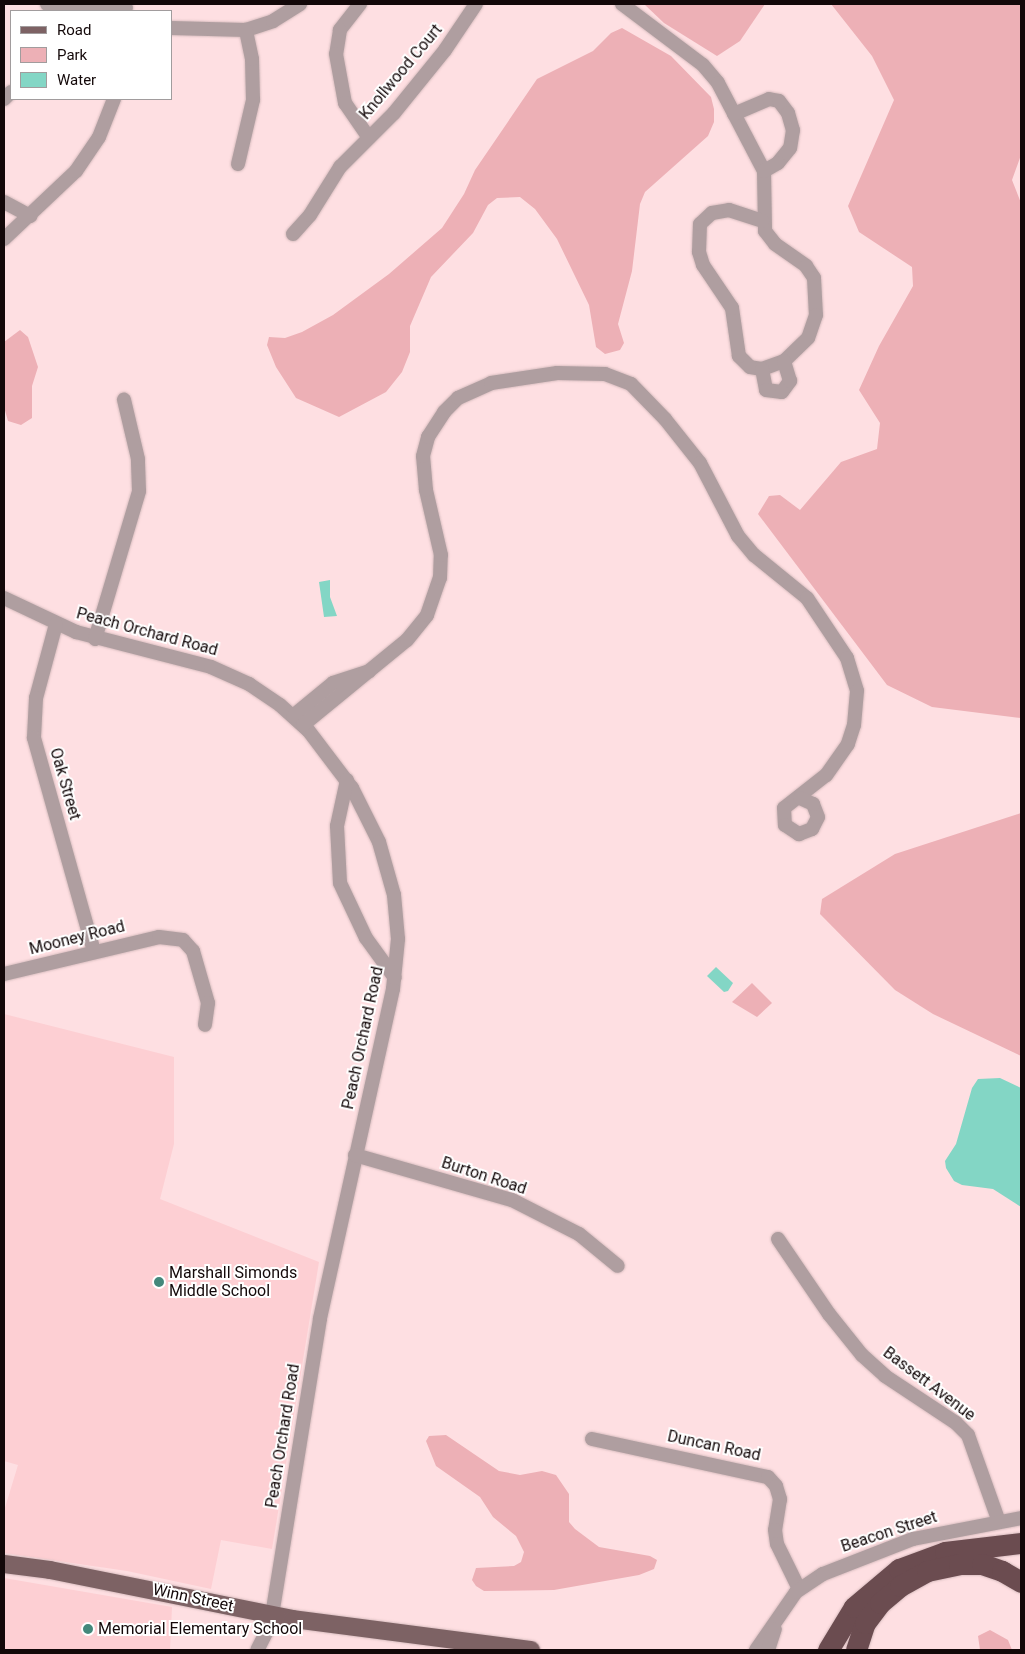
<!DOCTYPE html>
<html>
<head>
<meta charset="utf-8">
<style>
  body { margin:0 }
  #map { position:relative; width:1025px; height:1654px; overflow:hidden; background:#fedfe2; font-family:Roboto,sans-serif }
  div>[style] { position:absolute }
  .built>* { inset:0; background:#fdcfd3 }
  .green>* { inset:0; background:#edb0b6 }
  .water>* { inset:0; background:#83d6c5 }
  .roads { filter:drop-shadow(0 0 1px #d8bdbf) drop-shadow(0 0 1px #d8bdbf) }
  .minor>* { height:14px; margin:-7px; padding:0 7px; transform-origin:7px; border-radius:7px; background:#af9ea0 }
  .major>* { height:18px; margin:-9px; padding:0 9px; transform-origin:9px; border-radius:9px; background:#7d6264 }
  .highway>* { height:21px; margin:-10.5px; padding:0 10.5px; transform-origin:10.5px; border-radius:10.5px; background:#6b4c50 }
  .dots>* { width:14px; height:14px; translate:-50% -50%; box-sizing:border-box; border:2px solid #fff; border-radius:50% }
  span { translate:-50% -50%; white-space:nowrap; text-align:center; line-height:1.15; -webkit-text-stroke:4px #fff; paint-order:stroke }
  .street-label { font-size:16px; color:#130809 }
  .poi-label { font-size:16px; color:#130809 }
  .left { translate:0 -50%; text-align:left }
  .frame { position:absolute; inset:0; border:5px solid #130809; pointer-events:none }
  .legend { position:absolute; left:10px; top:10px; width:162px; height:90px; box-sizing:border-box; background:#fff; border:1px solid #a19c9d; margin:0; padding:6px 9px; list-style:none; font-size:15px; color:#130809 }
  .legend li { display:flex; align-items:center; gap:10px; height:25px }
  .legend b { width:25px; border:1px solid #a19c9d }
</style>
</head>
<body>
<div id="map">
  <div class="built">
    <i style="clip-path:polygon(4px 1014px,174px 1057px,174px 1144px,160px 1199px,319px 1262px,272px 1549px,221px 1540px,211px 1589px,127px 1571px,4px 1553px,4px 1511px,18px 1465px,4px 1461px)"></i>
    <i style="clip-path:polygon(4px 1578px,172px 1607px,170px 1650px,4px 1650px)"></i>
  </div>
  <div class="green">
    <i style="clip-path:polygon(644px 4px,765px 4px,740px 41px,717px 56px,664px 23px)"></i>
    <i style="clip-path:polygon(831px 4px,1021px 4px,1021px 155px,1012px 180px,1021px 203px,1021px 718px,932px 707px,887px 685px,758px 514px,769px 496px,780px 495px,800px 510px,841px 462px,877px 449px,880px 423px,859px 390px,879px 346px,913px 286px,912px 267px,859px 232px,848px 206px,894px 100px,872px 56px)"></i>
    <i style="clip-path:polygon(622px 28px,671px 56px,711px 97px,714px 109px,714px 122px,708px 136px,645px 192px,640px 204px,632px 271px,618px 324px,624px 343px,620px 350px,605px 354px,596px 347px,589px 305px,557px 239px,535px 209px,520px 197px,497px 198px,488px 205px,473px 233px,431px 277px,410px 326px,410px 352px,402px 372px,386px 392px,339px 417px,296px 398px,276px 367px,267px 345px,269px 337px,285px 338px,302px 332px,333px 315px,389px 274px,442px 228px,464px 194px,475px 170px,537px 79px,593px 51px,611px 33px)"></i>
    <i style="clip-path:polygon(20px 330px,28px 337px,38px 367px,32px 386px,32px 418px,21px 425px,8px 421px,4px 407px,4px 342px)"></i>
    <i style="clip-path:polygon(1021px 813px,1021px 1056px,933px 1014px,895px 990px,820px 914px,822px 899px,895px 854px)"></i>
    <i style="clip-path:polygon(752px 983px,772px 1003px,757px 1017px,732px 1002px)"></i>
    <i style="clip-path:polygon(446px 1435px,499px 1471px,520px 1475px,542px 1471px,556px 1475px,569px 1494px,569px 1522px,575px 1529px,599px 1547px,650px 1556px,657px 1560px,654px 1569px,639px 1575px,554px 1590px,484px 1591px,476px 1586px,472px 1580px,476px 1568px,514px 1566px,521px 1562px,524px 1552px,516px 1536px,493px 1517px,480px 1497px,436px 1466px,426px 1441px,429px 1436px)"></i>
    <i style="clip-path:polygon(990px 1630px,1008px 1640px,1012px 1650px,980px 1650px,978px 1636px)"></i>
  </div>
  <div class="water">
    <i style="clip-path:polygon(330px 580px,330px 597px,337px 616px,324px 617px,319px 582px)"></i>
    <i style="clip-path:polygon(716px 967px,733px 983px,728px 991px,724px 992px,707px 976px)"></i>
    <i style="clip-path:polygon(1000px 1078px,1021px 1088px,1021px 1207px,993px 1189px,962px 1185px,954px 1181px,946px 1168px,945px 1161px,956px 1144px,972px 1088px,978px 1079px)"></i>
  </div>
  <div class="roads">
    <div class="minor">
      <i style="left:47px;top:4px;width:79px;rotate:2.9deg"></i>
      <i style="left:360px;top:4px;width:33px;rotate:128deg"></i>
      <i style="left:340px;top:30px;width:24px;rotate:99deg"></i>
      <i style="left:336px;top:54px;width:50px;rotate:79.6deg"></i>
      <i style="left:345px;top:103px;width:42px;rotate:55.6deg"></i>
      <i style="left:622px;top:4px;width:101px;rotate:37deg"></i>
      <i style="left:703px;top:65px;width:23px;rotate:50deg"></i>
      <i style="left:718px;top:83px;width:99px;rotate:62.4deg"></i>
      <i style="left:764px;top:171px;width:60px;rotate:89deg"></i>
      <i style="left:765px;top:231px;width:16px;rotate:52deg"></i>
      <i style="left:775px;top:244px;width:38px;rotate:35deg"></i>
      <i style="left:806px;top:266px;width:14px;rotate:56deg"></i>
      <i style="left:814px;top:278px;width:37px;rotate:87deg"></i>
      <i style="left:816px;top:315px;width:24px;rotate:109deg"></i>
      <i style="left:808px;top:338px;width:33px;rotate:136deg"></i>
      <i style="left:784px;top:361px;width:23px;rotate:160deg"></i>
      <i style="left:762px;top:369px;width:12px;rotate:-171deg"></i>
      <i style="left:750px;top:367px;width:16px;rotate:-135deg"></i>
      <i style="left:739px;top:356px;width:49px;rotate:-98.3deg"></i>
      <i style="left:732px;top:308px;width:52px;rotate:-124deg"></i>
      <i style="left:703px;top:265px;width:14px;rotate:-107deg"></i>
      <i style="left:699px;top:252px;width:28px;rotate:-88deg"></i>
      <i style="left:700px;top:224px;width:16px;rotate:-43deg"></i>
      <i style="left:712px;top:213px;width:17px;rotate:-10deg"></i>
      <i style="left:729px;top:210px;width:35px;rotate:18deg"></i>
      <i style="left:171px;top:28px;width:75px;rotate:1.5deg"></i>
      <i style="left:246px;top:30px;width:28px;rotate:-18deg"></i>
      <i style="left:273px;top:21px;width:32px;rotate:-32deg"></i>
      <i style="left:4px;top:99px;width:10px;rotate:-45deg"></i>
      <i style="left:734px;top:114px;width:38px;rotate:-23deg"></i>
      <i style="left:769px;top:99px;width:10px;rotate:11deg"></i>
      <i style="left:779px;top:101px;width:15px;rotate:53deg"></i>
      <i style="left:788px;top:113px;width:18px;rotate:74deg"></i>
      <i style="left:793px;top:130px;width:18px;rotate:99deg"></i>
      <i style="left:790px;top:148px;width:19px;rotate:129deg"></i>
      <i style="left:778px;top:163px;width:16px;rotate:150deg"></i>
      <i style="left:238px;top:164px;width:66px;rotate:-76.8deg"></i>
      <i style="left:253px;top:100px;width:41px;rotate:-91.4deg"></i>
      <i style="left:252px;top:59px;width:30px;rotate:-102deg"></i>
      <i style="left:4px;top:202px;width:30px;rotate:28deg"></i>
      <i style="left:293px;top:234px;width:25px;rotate:-48deg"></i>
      <i style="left:310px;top:215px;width:57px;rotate:-58deg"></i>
      <i style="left:340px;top:167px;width:76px;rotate:-45deg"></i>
      <i style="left:394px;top:113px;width:81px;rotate:-51deg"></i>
      <i style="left:445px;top:50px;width:55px;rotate:-56deg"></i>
      <i style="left:4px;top:239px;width:99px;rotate:-43.4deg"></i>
      <i style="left:76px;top:171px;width:41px;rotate:-55.9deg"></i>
      <i style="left:99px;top:137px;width:41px;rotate:-68.5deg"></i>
      <i style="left:762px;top:369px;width:21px;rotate:79deg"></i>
      <i style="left:766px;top:390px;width:16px;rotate:7deg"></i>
      <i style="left:782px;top:392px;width:14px;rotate:-54deg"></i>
      <i style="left:790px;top:381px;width:21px;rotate:-107deg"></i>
      <i style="left:4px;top:598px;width:80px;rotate:25.3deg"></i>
      <i style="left:76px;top:632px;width:139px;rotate:14.5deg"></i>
      <i style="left:211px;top:667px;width:42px;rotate:24.1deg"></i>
      <i style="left:249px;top:684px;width:37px;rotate:34deg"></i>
      <i style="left:280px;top:705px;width:38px;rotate:42deg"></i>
      <i style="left:308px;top:730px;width:73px;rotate:52.8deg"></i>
      <i style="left:352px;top:788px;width:60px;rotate:63.4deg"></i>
      <i style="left:379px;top:842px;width:55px;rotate:74.2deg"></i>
      <i style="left:394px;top:895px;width:44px;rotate:84.8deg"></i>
      <i style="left:398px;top:939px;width:50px;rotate:95.7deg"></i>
      <i style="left:393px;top:989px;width:338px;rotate:102.5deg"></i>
      <i style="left:320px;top:1319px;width:308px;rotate:99.2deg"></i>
      <i style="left:271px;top:1623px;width:30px;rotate:117deg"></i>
      <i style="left:56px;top:624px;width:77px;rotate:105.1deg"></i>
      <i style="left:36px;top:698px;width:40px;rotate:92.9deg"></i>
      <i style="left:34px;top:738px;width:221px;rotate:74.3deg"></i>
      <i style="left:95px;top:639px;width:154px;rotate:-73.4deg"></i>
      <i style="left:139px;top:491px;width:32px;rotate:-92deg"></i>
      <i style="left:138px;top:459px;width:61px;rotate:-103.3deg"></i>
      <i style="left:293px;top:716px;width:52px;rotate:-39.5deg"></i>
      <i style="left:333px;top:683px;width:38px;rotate:-18deg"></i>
      <i style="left:303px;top:725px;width:134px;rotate:-39.3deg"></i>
      <i style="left:407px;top:640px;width:32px;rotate:-51deg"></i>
      <i style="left:427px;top:615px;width:39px;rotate:-71deg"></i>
      <i style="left:440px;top:578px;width:23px;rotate:-88deg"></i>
      <i style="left:441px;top:555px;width:67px;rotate:-103deg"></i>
      <i style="left:426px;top:490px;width:34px;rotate:-95deg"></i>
      <i style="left:423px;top:456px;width:20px;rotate:-75deg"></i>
      <i style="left:428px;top:437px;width:30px;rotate:-57deg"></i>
      <i style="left:444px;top:412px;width:20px;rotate:-45deg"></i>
      <i style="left:458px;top:398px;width:36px;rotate:-24deg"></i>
      <i style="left:491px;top:383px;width:67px;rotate:-8.6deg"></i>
      <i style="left:557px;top:373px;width:48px;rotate:1.2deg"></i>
      <i style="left:605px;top:374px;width:28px;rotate:21deg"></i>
      <i style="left:631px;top:384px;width:49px;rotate:45.8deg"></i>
      <i style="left:665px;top:419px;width:56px;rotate:51.5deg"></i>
      <i style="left:700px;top:463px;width:82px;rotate:62.5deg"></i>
      <i style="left:738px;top:536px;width:25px;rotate:50deg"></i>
      <i style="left:754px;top:555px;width:68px;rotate:39.1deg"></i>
      <i style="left:807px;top:598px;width:72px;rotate:56.3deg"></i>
      <i style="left:847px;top:658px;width:34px;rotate:73deg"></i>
      <i style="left:857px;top:691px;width:34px;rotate:95deg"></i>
      <i style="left:854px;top:725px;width:20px;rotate:108deg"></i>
      <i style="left:848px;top:744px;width:38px;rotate:125deg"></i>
      <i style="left:826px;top:775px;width:53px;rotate:141.8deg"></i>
      <i style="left:784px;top:808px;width:17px;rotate:87deg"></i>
      <i style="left:785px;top:825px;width:17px;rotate:33deg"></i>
      <i style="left:799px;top:834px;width:14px;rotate:-21deg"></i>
      <i style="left:812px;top:829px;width:13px;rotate:-63deg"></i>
      <i style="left:818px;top:817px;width:14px;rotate:-111deg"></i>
      <i style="left:813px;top:804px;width:14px;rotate:-155deg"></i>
      <i style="left:347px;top:780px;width:47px;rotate:102.3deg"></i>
      <i style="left:337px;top:826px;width:57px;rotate:87deg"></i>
      <i style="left:340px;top:883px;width:61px;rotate:64.7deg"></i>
      <i style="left:366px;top:938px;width:49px;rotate:54.1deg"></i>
      <i style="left:4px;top:974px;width:159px;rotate:-13.4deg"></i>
      <i style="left:159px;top:937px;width:24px;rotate:7deg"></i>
      <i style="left:183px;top:940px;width:15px;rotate:48deg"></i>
      <i style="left:193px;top:951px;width:54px;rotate:73.9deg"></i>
      <i style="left:208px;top:1003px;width:22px;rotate:98deg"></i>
      <i style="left:355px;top:1155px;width:163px;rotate:16deg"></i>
      <i style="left:512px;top:1200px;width:75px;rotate:26.9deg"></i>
      <i style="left:579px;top:1234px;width:50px;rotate:39.4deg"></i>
      <i style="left:778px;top:1239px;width:91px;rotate:55.8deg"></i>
      <i style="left:829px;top:1314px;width:53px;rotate:51.2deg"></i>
      <i style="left:862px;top:1355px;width:31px;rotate:42deg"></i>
      <i style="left:885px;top:1376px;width:85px;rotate:33.5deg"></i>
      <i style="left:956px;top:1423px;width:17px;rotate:45deg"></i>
      <i style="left:968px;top:1435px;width:92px;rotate:70.4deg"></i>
      <i style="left:592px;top:1439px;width:180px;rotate:12.2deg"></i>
      <i style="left:768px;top:1477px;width:12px;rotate:48deg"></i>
      <i style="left:776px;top:1486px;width:14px;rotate:73deg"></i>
      <i style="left:780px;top:1499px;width:31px;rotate:99deg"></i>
      <i style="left:775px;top:1530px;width:14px;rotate:82deg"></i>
      <i style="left:777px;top:1544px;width:50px;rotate:63.9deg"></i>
      <i style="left:756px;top:1650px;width:70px;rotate:-55.4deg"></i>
      <i style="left:796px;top:1592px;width:32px;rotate:-34deg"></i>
      <i style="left:823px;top:1574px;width:97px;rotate:-21.3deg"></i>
      <i style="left:913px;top:1539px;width:110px;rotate:-11deg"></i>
      <i style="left:768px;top:1650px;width:22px;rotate:-72deg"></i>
    </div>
    <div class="major">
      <i style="left:4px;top:1564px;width:46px;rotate:7.4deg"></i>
      <i style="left:50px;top:1570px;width:248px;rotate:11.4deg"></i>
      <i style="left:293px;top:1619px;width:240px;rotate:7.4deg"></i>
    </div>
    <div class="highway">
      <i style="left:828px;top:1650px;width:50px;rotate:-58.8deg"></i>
      <i style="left:854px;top:1607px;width:59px;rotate:-40.2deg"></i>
      <i style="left:899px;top:1569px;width:49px;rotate:-20.3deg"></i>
      <i style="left:945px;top:1552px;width:77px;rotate:-6.8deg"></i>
      <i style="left:856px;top:1650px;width:28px;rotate:-72deg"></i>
      <i style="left:865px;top:1623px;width:25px;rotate:-53deg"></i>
      <i style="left:880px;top:1603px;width:26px;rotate:-40deg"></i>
      <i style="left:900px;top:1586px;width:31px;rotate:-29deg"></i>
      <i style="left:927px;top:1571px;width:33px;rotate:-12deg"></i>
      <i style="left:959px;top:1564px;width:23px"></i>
      <i style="left:982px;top:1564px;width:21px;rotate:19deg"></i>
      <i style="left:1002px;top:1571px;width:22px;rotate:30deg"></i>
    </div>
  </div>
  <div class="dots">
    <i style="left:159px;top:1282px;background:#44887b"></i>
    <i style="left:88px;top:1629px;background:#44887b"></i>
  </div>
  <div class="street-label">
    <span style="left:401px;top:72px;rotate:-50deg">Knollwood Court</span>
    <span style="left:147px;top:632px;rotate:15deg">Peach Orchard Road</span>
    <span style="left:65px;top:784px;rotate:74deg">Oak Street</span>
    <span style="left:77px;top:938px;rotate:-14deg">Mooney Road</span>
    <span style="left:363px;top:1038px;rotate:-78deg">Peach Orchard Road</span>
    <span style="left:484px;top:1176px;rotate:18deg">Burton Road</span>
    <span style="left:929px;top:1384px;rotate:37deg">Bassett Avenue</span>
    <span style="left:283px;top:1436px;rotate:-81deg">Peach Orchard Road</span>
    <span style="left:714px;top:1446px;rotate:12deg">Duncan Road</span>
    <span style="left:889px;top:1532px;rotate:-18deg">Beacon Street</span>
    <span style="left:193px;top:1598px;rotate:12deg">Winn Street</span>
  </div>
  <div class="poi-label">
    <span class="left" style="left:169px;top:1282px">Marshall Simonds<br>Middle School</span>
    <span class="left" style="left:98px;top:1629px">Memorial Elementary School</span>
  </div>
  <div class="frame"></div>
  <ul class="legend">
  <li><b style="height:6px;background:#7d6264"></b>Road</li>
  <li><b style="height:14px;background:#edb0b6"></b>Park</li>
  <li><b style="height:14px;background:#83d6c5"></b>Water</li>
  </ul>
</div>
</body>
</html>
